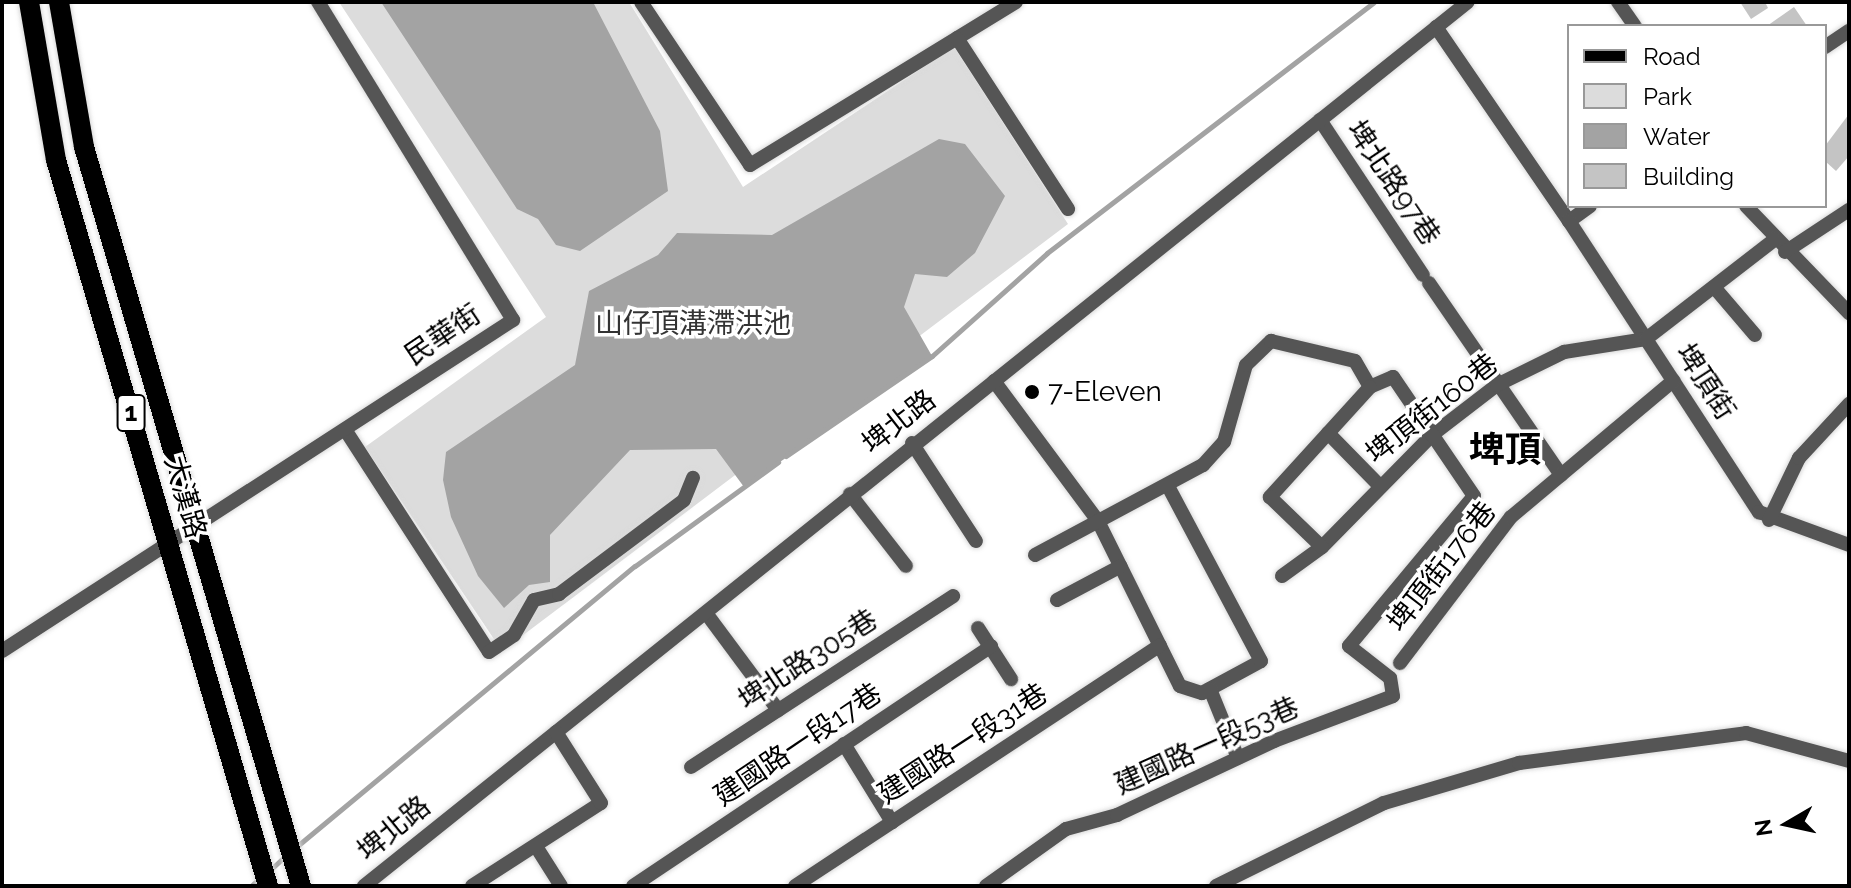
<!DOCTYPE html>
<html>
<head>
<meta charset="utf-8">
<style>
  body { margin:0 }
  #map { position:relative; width:1851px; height:888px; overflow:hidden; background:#fff; font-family:Raleway,"Noto Sans TC",sans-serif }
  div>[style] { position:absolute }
  .green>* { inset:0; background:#dcdcdc }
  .water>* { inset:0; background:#a3a3a3 }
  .stream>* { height:5px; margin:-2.5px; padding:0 2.5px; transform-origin:2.5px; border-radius:2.5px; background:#a3a3a3 }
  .building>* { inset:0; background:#c4c4c4 }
  .roads { filter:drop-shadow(0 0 2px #dbdbdb) drop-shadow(0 0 2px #dbdbdb) }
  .street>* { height:14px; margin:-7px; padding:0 7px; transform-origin:7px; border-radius:7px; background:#555 }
  .primary>* { height:20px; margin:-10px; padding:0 10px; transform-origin:10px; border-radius:10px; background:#000 }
  .dots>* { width:22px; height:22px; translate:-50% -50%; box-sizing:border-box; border:4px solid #fff; border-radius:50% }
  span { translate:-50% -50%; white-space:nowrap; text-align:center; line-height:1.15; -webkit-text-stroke:7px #fff; paint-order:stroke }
  .shield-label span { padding:2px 6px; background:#fff; border:2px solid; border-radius:6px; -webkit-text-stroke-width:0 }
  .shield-label { font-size:26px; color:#000; font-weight:700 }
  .street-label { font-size:28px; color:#000 }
  .park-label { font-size:28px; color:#333 }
  .poi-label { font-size:28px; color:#000 }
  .left { translate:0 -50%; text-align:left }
  .district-label { font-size:36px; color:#000; font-weight:700 }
  .frame { position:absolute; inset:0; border:4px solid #000; pointer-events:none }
  .legend { position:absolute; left:1567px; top:24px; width:260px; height:184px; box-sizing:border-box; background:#fff; border:2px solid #999; margin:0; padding:10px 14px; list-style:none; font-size:24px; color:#000 }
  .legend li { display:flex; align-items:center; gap:16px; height:40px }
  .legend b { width:40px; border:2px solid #999 }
  .north { position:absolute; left:1747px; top:784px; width:80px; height:80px; -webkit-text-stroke:6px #fff; paint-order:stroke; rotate:261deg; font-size:22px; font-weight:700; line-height:32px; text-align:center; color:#000 }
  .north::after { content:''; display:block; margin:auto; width:28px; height:36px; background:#000; clip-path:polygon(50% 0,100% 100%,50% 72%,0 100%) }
</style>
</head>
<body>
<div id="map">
  <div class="green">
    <i style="clip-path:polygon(339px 2px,629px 2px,743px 187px,954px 47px,1068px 224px,502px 651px,365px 447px,546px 317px)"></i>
  </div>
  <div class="water">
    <i style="clip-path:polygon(381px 2px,593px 2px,660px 131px,668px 191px,580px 251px,556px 245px,538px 219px,517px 209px)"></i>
    <i style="clip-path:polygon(939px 139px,965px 144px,1005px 196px,975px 253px,947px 277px,915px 274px,904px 307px,932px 356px,744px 487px,716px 449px,630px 450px,550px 535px,550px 582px,529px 585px,504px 608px,478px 576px,451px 517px,443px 480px,446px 452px,575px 365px,589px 291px,658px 255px,677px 233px,772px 235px)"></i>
  </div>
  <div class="stream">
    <i style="left:786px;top:456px;width:177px;rotate:-34.4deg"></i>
    <i style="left:932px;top:356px;width:154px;rotate:-41.8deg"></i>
    <i style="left:1047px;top:253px;width:412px;rotate:-37.5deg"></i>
    <i style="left:296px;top:847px;width:440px;rotate:-39.7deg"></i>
    <i style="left:635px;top:566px;width:177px;rotate:-36deg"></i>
    <i style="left:269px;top:871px;width:22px;rotate:-43deg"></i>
    <i style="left:251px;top:886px;width:13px;rotate:-42deg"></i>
  </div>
  <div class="building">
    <i style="clip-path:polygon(1740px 2px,1765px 2px,1768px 8px,1751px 19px)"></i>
    <i style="clip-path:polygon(1794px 7px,1807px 26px,1767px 26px)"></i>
    <i style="clip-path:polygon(1849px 114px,1849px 156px,1836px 171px,1825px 161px,1825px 146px)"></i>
  </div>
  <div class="roads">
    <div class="street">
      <i style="left:641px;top:2px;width:196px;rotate:56.2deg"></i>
      <i style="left:750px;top:165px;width:312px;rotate:-31.5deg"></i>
      <i style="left:1618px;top:2px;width:29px;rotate:55deg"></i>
      <i style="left:1436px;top:27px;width:235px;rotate:55.6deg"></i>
      <i style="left:957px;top:38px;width:204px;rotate:57deg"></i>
      <i style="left:1825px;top:47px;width:29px;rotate:-34deg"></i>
      <i style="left:1320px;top:120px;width:186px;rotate:56.4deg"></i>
      <i style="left:1590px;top:206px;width:26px;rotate:144deg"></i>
      <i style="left:1569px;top:221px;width:348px;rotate:56.9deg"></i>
      <i style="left:1759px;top:512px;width:96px;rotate:20.1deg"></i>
      <i style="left:1746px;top:206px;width:149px;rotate:46.1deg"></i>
      <i style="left:1785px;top:252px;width:77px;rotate:-33.3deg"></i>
      <i style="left:1429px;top:283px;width:233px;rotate:55.5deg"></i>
      <i style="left:1714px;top:287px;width:63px;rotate:49.5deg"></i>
      <i style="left:994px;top:381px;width:174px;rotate:53.4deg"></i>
      <i style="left:1098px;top:521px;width:184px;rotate:63.6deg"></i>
      <i style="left:1180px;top:686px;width:23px;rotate:18deg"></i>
      <i style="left:1202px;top:693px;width:67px;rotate:-28.5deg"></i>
      <i style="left:1261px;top:661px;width:196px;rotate:-118deg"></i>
      <i style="left:346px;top:431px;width:263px;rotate:57.1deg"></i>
      <i style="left:489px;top:652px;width:30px;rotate:-34deg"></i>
      <i style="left:514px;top:635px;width:40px;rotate:-60.3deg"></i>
      <i style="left:534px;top:600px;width:26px;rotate:-13deg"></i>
      <i style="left:559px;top:594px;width:156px;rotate:-36.9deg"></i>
      <i style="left:684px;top:500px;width:24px;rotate:-68deg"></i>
      <i style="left:1328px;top:433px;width:71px;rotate:45.6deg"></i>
      <i style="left:912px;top:443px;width:117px;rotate:56.9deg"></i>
      <i style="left:850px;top:494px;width:91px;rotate:52.1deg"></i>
      <i style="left:1769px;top:520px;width:69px;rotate:-64.2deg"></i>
      <i style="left:1799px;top:458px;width:74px;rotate:-47.2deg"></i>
      <i style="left:1035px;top:555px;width:191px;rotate:-28.2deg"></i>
      <i style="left:1203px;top:465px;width:31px;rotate:-48deg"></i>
      <i style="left:1224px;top:442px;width:80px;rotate:-74.1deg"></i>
      <i style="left:1246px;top:365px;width:35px;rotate:-44deg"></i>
      <i style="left:1271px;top:341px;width:86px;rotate:13.4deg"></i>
      <i style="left:1355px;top:361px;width:30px;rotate:60deg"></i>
      <i style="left:1282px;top:576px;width:49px;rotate:-35.9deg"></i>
      <i style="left:1322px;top:547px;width:157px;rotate:-45.5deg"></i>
      <i style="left:1432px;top:435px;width:82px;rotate:-37.6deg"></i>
      <i style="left:1497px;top:385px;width:75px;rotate:-26.2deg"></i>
      <i style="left:1564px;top:352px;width:83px;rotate:-9deg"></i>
      <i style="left:1646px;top:339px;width:162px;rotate:-37.7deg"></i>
      <i style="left:1057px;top:600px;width:72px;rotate:-28deg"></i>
      <i style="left:706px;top:613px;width:121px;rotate:53.4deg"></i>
      <i style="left:978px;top:628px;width:61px;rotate:57.1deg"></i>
      <i style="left:2px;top:651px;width:609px;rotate:-32.93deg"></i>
      <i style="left:513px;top:320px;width:373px;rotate:-121.5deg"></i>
      <i style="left:1400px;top:663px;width:183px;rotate:-52.8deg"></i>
      <i style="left:1511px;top:517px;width:212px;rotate:-40deg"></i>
      <i style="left:1210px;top:689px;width:74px;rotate:67.9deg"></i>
      <i style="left:844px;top:744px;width:92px;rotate:58.4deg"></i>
      <i style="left:691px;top:767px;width:313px;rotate:-33.1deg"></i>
      <i style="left:537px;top:848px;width:45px;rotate:57.7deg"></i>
      <i style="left:364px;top:886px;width:1414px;rotate:-38.69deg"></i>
      <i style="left:472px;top:886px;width:153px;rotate:-32.8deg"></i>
      <i style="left:601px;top:803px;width:84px;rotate:-122.4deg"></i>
      <i style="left:633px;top:886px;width:431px;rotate:-33.8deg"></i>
      <i style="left:795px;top:886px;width:437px;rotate:-33.4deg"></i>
      <i style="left:986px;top:886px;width:98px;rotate:-35.5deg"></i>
      <i style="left:1066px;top:829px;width:53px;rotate:-15.4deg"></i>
      <i style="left:1117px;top:815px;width:174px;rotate:-25.2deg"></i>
      <i style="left:1274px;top:741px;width:127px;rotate:-20.7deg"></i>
      <i style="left:1393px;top:696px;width:18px;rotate:-99deg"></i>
      <i style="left:1390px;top:678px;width:52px;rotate:-142deg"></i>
      <i style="left:1349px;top:646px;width:195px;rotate:-50.2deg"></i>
      <i style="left:1474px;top:496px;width:144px;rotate:-124.2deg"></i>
      <i style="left:1393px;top:377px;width:25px;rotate:157deg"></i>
      <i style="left:1370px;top:387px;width:149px;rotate:132.3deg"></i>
      <i style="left:1270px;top:497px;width:72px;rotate:43.9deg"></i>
      <i style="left:1216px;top:886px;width:187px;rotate:-26.3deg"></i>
      <i style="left:1384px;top:803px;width:141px;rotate:-16.5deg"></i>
      <i style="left:1519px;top:763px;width:229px;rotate:-7.5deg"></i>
      <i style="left:1746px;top:733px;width:107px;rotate:15.2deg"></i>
    </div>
    <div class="primary">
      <i style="left:29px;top:2px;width:160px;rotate:80.3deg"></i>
      <i style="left:56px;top:160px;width:756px;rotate:73.72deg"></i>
      <i style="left:59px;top:2px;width:147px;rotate:80.2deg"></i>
      <i style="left:84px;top:147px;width:770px;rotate:73.64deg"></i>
    </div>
  </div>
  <div class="dots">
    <i style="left:1032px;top:392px;background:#000"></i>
  </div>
  <div class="shield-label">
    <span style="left:131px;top:413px">1</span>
  </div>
  <div class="street-label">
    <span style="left:1393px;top:183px;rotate:56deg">埤北路97巷</span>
    <span style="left:443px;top:335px;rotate:-34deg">民華街</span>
    <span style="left:1705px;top:382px;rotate:57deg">埤頂街</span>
    <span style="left:1432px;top:409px;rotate:-38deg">埤頂街160巷</span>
    <span style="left:899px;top:422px;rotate:-38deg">埤北路</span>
    <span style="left:185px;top:497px;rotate:74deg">大漢路</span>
    <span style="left:1442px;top:567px;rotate:-52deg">埤頂街176巷</span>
    <span style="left:808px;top:660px;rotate:-33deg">埤北路305巷</span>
    <span style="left:963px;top:744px;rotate:-33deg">建國路一段31巷</span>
    <span style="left:798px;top:745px;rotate:-34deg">建國路一段17巷</span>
    <span style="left:1207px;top:746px;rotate:-24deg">建國路一段53巷</span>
    <span style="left:394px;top:829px;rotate:-39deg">埤北路</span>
  </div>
  <div class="park-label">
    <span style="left:693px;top:324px">山仔頂溝滯洪池</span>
  </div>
  <div class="poi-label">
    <span class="left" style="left:1048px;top:392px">7-Eleven</span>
  </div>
  <div class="district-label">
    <span style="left:1505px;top:450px">埤頂</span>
  </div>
  <div class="frame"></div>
  <ul class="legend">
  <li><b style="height:10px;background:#000"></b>Road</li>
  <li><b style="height:22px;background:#dcdcdc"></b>Park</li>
  <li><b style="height:22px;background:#a3a3a3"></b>Water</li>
  <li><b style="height:22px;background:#c4c4c4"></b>Building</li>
  </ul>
  <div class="north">N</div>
</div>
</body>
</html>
